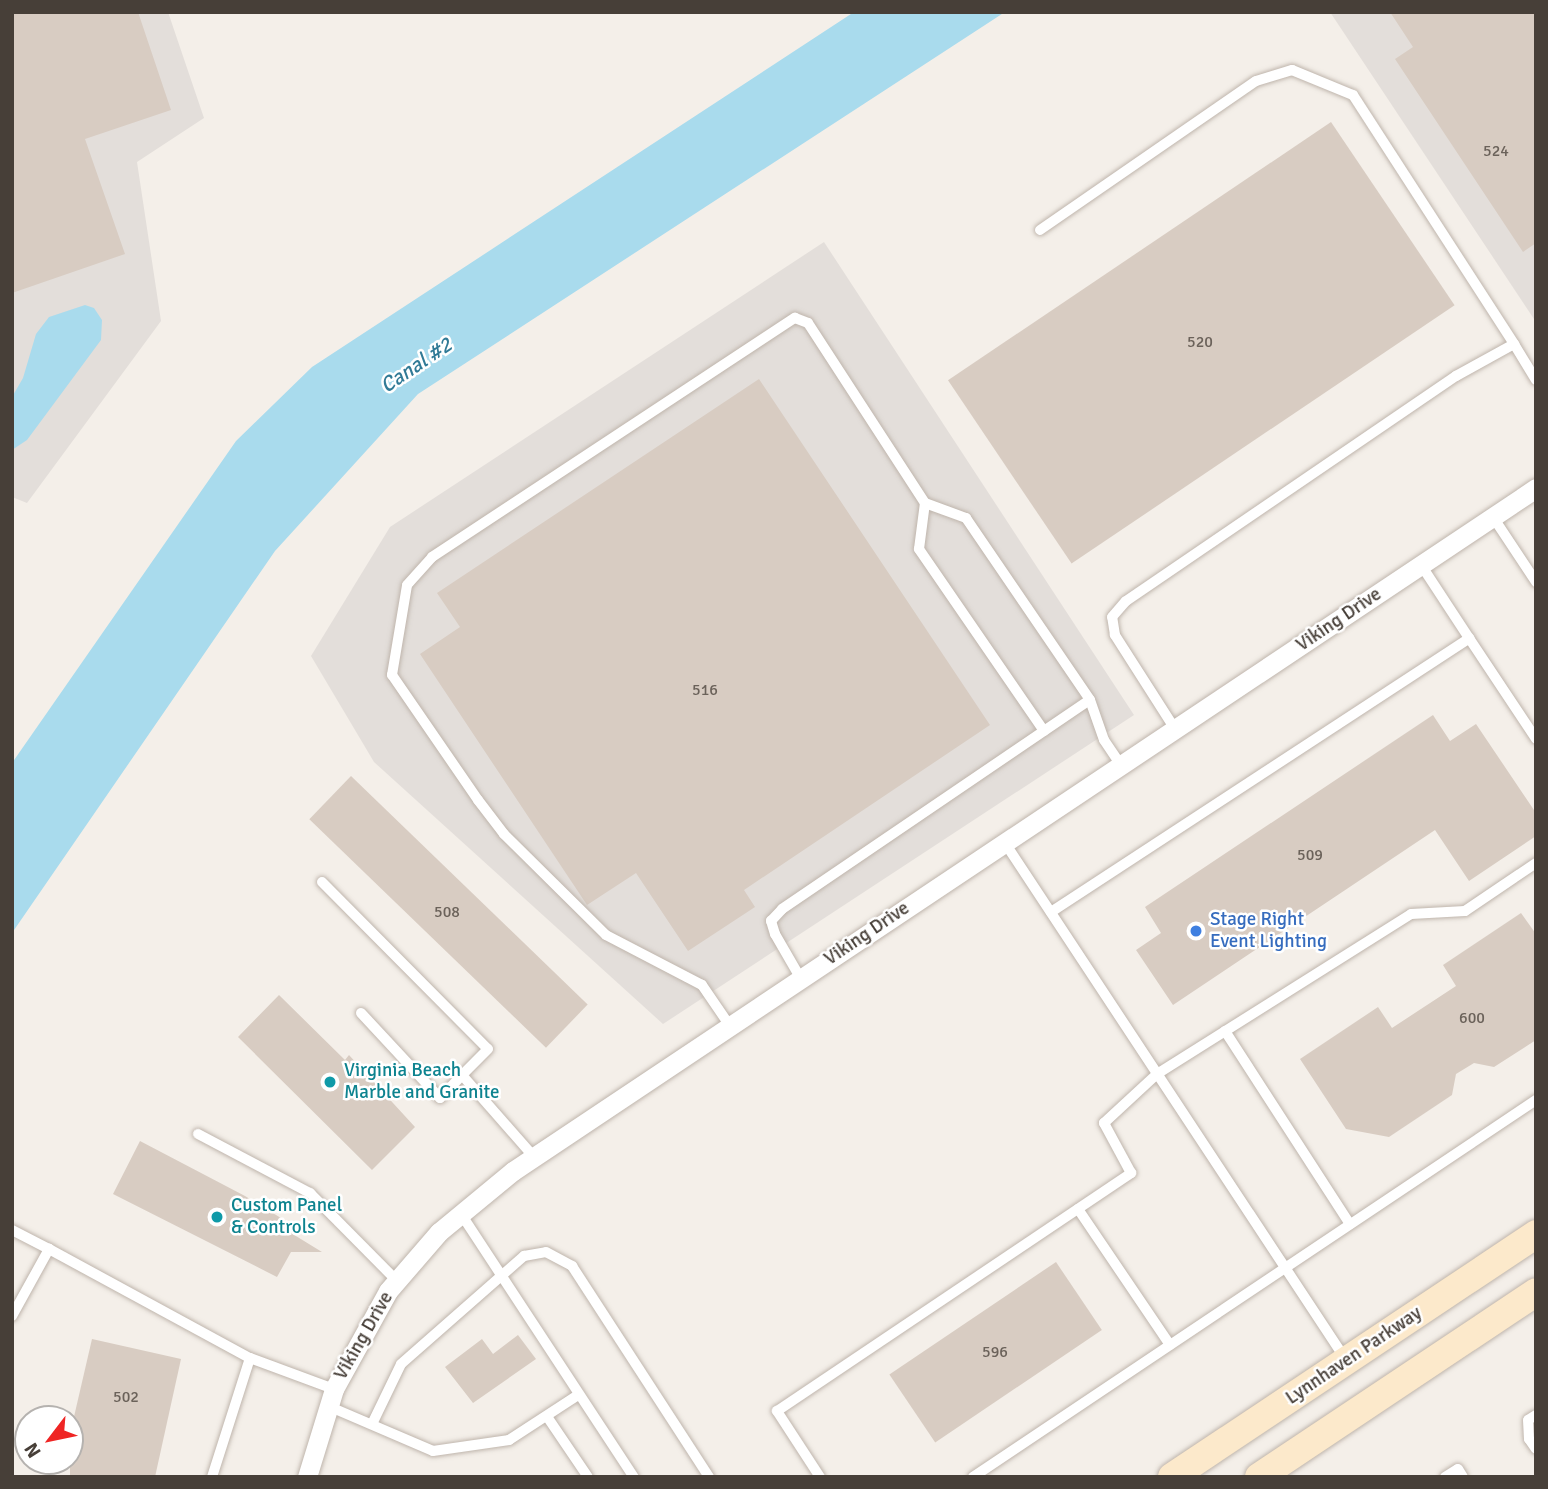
<!DOCTYPE html>
<html>
<head>
<meta charset="utf-8">
<style>
  body { margin:0 }
  #map { position:relative; width:1548px; height:1489px; overflow:hidden; background:#f4efe9; font-family:Signika,sans-serif }
  div>[style] { position:absolute }
  .industrial>* { inset:0; background:#e3deda }
  .water>* { inset:0; background:#a9dbed }
  .building>* { inset:0; background:#d8ccc2; transform-origin:0 0 }
  .roads { filter:drop-shadow(0 0 2px #bfb5ac) drop-shadow(0 0 2px #bfb5ac) }
  .service>* { height:10px; margin:-5px; padding:0 5px; transform-origin:5px; border-radius:5px; background:#fff }
  .minor>* { height:19px; margin:-9.5px; padding:0 9.5px; transform-origin:9.5px; border-radius:9.5px; background:#fff }
  .secondary>* { height:28px; margin:-14px; padding:0 14px; transform-origin:14px; border-radius:14px; background:#fce9cb }
  .dots>* { width:19px; height:19px; translate:-50% -50%; box-sizing:border-box; border:4px solid #fff; border-radius:50% }
  span { translate:-50% -50%; white-space:nowrap; text-align:center; line-height:1.15; -webkit-text-stroke:5px #fff; paint-order:stroke }
  .number-label { font-size:16px; color:#6b625a }
  .number-label span { -webkit-text-stroke-width:0 }
  .street-label { font-size:19px; color:#473f38 }
  .shop-label { font-size:19px; color:#366cbe }
  .left { translate:0 -50%; text-align:left }
  .culture-label { font-size:19px; color:#0d838f }
  .water-label { font-size:21px; color:#307a96; font-style:italic }
  .frame { position:absolute; inset:0; border:14px solid #473f38; pointer-events:none }
  .north { position:absolute; left:14px; top:1405px; width:70px; height:70px; box-sizing:border-box; background:#fff; border:2px solid #b5b2af; border-radius:50%; rotate:238deg; font-size:19px; font-weight:700; line-height:28px; text-align:center; color:#473f38 }
  .north::after { content:''; display:block; margin:auto; width:24px; height:32px; background:#ef2524; clip-path:polygon(50% 0,100% 100%,50% 72%,0 100%) }
</style>
</head>
<body>
<div id="map">
  <div class="industrial">
    <i style="clip-path:polygon(12px 12px,168px 12px,204px 118px,137px 162px,161px 321px,27px 503px,12px 497px)"></i>
    <i style="clip-path:polygon(1330px 12px,1536px 12px,1536px 322px)"></i>
    <i style="clip-path:polygon(824px 242px,1134px 715px,663px 1024px,374px 762px,311px 656px,390px 527px)"></i>
  </div>
  <div class="water">
    <i style="clip-path:polygon(854px 12px,1005px 12px,418px 394px,275px 551px,12px 933px,12px 763px,236px 441px,312px 367px)"></i>
    <i style="clip-path:polygon(85px 305px,94px 308px,102px 320px,101px 340px,27px 440px,12px 450px,12px 397px,23px 378px,36px 334px,49px 317px)"></i>
  </div>
  <div class="building">
    <i style="clip-path:polygon(12px 12px,138px 12px,171px 110px,85px 139px,125px 254px,12px 293px)"></i>
    <i style="clip-path:polygon(1390px 12px,1536px 12px,1536px 243px,1523px 252px,1395px 59px,1413px 47px)"></i>
    <i style="left:1331px;top:122px;width:221px;height:462px;rotate:56deg"></i>
    <i style="clip-path:polygon(759px 379px,990px 725px,744px 890px,755px 907px,688px 951px,636px 873px,587px 905px,420px 654px,460px 627px,437px 593px)"></i>
    <i style="clip-path:polygon(1433px 715px,1450px 741px,1476px 724px,1536px 813px,1536px 836px,1469px 881px,1435px 830px,1173px 1005px,1136px 950px,1161px 933px,1145px 907px)"></i>
    <i style="left:351px;top:776px;width:329px;height:60px;rotate:44deg"></i>
    <i style="clip-path:polygon(1521px 913px,1536px 934px,1536px 1040px,1494px 1067px,1474px 1063px,1456px 1074px,1452px 1095px,1389px 1137px,1346px 1129px,1300px 1059px,1378px 1007px,1392px 1028px,1456px 986px,1443px 965px)"></i>
    <i style="clip-path:polygon(279px 995px,345px 1060px,349px 1055px,415px 1127px,372px 1170px,238px 1037px)"></i>
    <i style="clip-path:polygon(140px 1141px,245px 1196px,294px 1226px,291px 1233px,322px 1252px,291px 1252px,277px 1277px,113px 1194px)"></i>
    <i style="left:1056px;top:1262px;width:82px;height:201px;rotate:56deg"></i>
    <i style="clip-path:polygon(518px 1335px,536px 1359px,473px 1403px,445px 1367px,482px 1339px,493px 1354px)"></i>
    <i style="clip-path:polygon(92px 1339px,181px 1359px,155px 1477px,70px 1477px,70px 1434px)"></i>
  </div>
  <div class="roads">
    <div class="service">
      <i style="left:1040px;top:230px;width:262px;rotate:-34.6deg"></i>
      <i style="left:1256px;top:81px;width:38px;rotate:-17deg"></i>
      <i style="left:1292px;top:70px;width:66px;rotate:22.3deg"></i>
      <i style="left:1353px;top:95px;width:297px;rotate:57.1deg"></i>
      <i style="left:1493px;top:517px;width:78px;rotate:56.5deg"></i>
      <i style="left:1469px;top:638px;width:121px;rotate:56.4deg"></i>
      <i style="left:1175px;top:729px;width:112px;rotate:-122.6deg"></i>
      <i style="left:1115px;top:635px;width:18px;rotate:-99deg"></i>
      <i style="left:1112px;top:617px;width:21px;rotate:-49deg"></i>
      <i style="left:1126px;top:601px;width:399px;rotate:-34.3deg"></i>
      <i style="left:1456px;top:376px;width:66px;rotate:-28.9deg"></i>
      <i style="left:1514px;top:344px;width:42px;rotate:58.6deg"></i>
      <i style="left:1044px;top:731px;width:221px;rotate:-124.5deg"></i>
      <i style="left:919px;top:549px;width:46px;rotate:-82.6deg"></i>
      <i style="left:925px;top:503px;width:44px;rotate:20.1deg"></i>
      <i style="left:966px;top:518px;width:220px;rotate:55.7deg"></i>
      <i style="left:1005px;top:843px;width:619px;rotate:56.59deg"></i>
      <i style="left:322px;top:882px;width:235px;rotate:45.2deg"></i>
      <i style="left:488px;top:1049px;width:37px;rotate:135deg"></i>
      <i style="left:1051px;top:912px;width:500px;rotate:-33.2deg"></i>
      <i style="left:1469px;top:638px;width:87px;rotate:-123.3deg"></i>
      <i style="left:801px;top:979px;width:52px;rotate:-120deg"></i>
      <i style="left:775px;top:934px;width:14px;rotate:-107deg"></i>
      <i style="left:771px;top:921px;width:16px;rotate:-47deg"></i>
      <i style="left:782px;top:909px;width:372px;rotate:-34.2deg"></i>
      <i style="left:1090px;top:700px;width:42px;rotate:70.7deg"></i>
      <i style="left:1104px;top:740px;width:30px;rotate:56deg"></i>
      <i style="left:361px;top:1013px;width:116px;rotate:47.1deg"></i>
      <i style="left:440px;top:1098px;width:32px;rotate:-46deg"></i>
      <i style="left:462px;top:1075px;width:109px;rotate:48.7deg"></i>
      <i style="left:730px;top:1026px;width:50px;rotate:-124.3deg"></i>
      <i style="left:702px;top:985px;width:108px;rotate:-152.5deg"></i>
      <i style="left:606px;top:935px;width:144px;rotate:-135.3deg"></i>
      <i style="left:504px;top:834px;width:43px;rotate:-127.4deg"></i>
      <i style="left:478px;top:800px;width:152px;rotate:-124.5deg"></i>
      <i style="left:392px;top:675px;width:91px;rotate:-80.5deg"></i>
      <i style="left:407px;top:585px;width:38px;rotate:-48deg"></i>
      <i style="left:432px;top:557px;width:435px;rotate:-33.4deg"></i>
      <i style="left:795px;top:318px;width:14px;rotate:21deg"></i>
      <i style="left:808px;top:323px;width:215px;rotate:57deg"></i>
      <i style="left:1225px;top:1031px;width:230px;rotate:57.1deg"></i>
      <i style="left:198px;top:1134px;width:127px;rotate:27.8deg"></i>
      <i style="left:310px;top:1193px;width:124px;rotate:45.3deg"></i>
      <i style="left:1078px;top:1209px;width:164px;rotate:55.9deg"></i>
      <i style="left:461px;top:1214px;width:315px;rotate:56.7deg"></i>
      <i style="left:12px;top:1230px;width:42px;rotate:27.2deg"></i>
      <i style="left:12px;top:1316px;width:77px;rotate:-61.1deg"></i>
      <i style="left:49px;top:1249px;width:229px;rotate:28.5deg"></i>
      <i style="left:250px;top:1358px;width:125px;rotate:107.7deg"></i>
      <i style="left:250px;top:1358px;width:90px;rotate:20.3deg"></i>
      <i style="left:328px;top:1406px;width:114px;rotate:23.2deg"></i>
      <i style="left:433px;top:1451px;width:77px;rotate:-8.2deg"></i>
      <i style="left:509px;top:1440px;width:82px;rotate:-33.1deg"></i>
      <i style="left:1536px;top:1415px;width:9px;rotate:148deg"></i>
      <i style="left:1528px;top:1420px;width:19px;rotate:87deg"></i>
      <i style="left:1529px;top:1439px;width:12px;rotate:55deg"></i>
      <i style="left:548px;top:1418px;width:71px;rotate:55.9deg"></i>
      <i style="left:373px;top:1422px;width:64px;rotate:-64.2deg"></i>
      <i style="left:401px;top:1364px;width:164px;rotate:-41.3deg"></i>
      <i style="left:524px;top:1256px;width:22px;rotate:-10deg"></i>
      <i style="left:546px;top:1252px;width:30px;rotate:28deg"></i>
      <i style="left:572px;top:1266px;width:252px;rotate:57deg"></i>
      <i style="left:820px;top:1477px;width:79px;rotate:-123.1deg"></i>
      <i style="left:777px;top:1411px;width:427px;rotate:-33.9deg"></i>
      <i style="left:1131px;top:1173px;width:57px;rotate:-118.4deg"></i>
      <i style="left:1104px;top:1123px;width:72px;rotate:-42.8deg"></i>
      <i style="left:1157px;top:1074px;width:300px;rotate:-32.2deg"></i>
      <i style="left:1411px;top:914px;width:54px;rotate:-3.2deg"></i>
      <i style="left:1465px;top:911px;width:86px;rotate:-34.1deg"></i>
      <i style="left:973px;top:1477px;width:678px;rotate:-33.81deg"></i>
      <i style="left:1445px;top:1477px;width:15px;rotate:-32deg"></i>
      <i style="left:1458px;top:1469px;width:9px;rotate:58deg"></i>
    </div>
    <div class="minor">
      <i style="left:307px;top:1477px;width:92px;rotate:-72.9deg"></i>
      <i style="left:334px;top:1389px;width:112px;rotate:-61.1deg"></i>
      <i style="left:388px;top:1291px;width:78px;rotate:-49.2deg"></i>
      <i style="left:439px;top:1232px;width:96px;rotate:-39.5deg"></i>
      <i style="left:513px;top:1171px;width:1230px;rotate:-33.73deg"></i>
    </div>
    <div class="secondary">
      <i style="left:1172px;top:1477px;width:438px;rotate:-33.7deg"></i>
      <i style="left:1259px;top:1477px;width:333px;rotate:-33.7deg"></i>
    </div>
  </div>
  <div class="dots">
    <i style="left:1196px;top:931px;background:#3f7fe0"></i>
    <i style="left:330px;top:1082px;background:#0f9aa8"></i>
    <i style="left:217px;top:1217px;background:#0f9aa8"></i>
  </div>
  <div class="number-label">
    <span style="left:1496px;top:151px">524</span>
    <span style="left:1200px;top:342px">520</span>
    <span style="left:705px;top:690px">516</span>
    <span style="left:1310px;top:855px">509</span>
    <span style="left:447px;top:912px">508</span>
    <span style="left:1472px;top:1018px">600</span>
    <span style="left:995px;top:1352px">596</span>
    <span style="left:126px;top:1397px">502</span>
  </div>
  <div class="street-label">
    <span style="left:1339px;top:620px;rotate:-34deg">Viking Drive</span>
    <span style="left:867px;top:934px;rotate:-34deg">Viking Drive</span>
    <span style="left:364px;top:1336px;rotate:-60deg">Viking Drive</span>
    <span style="left:1354px;top:1356px;rotate:-34deg">Lynnhaven Parkway</span>
  </div>
  <div class="shop-label">
    <span class="left" style="left:1210px;top:931px">Stage Right<br>Event Lighting</span>
  </div>
  <div class="culture-label">
    <span class="left" style="left:344px;top:1082px">Virginia Beach<br>Marble and Granite</span>
    <span class="left" style="left:231px;top:1217px">Custom Panel<br>&amp; Controls</span>
  </div>
  <div class="water-label">
    <span style="left:416px;top:365px;rotate:-34deg">Canal #2</span>
  </div>
  <div class="frame"></div>
  <div class="north">N</div>
</div>
</body>
</html>
